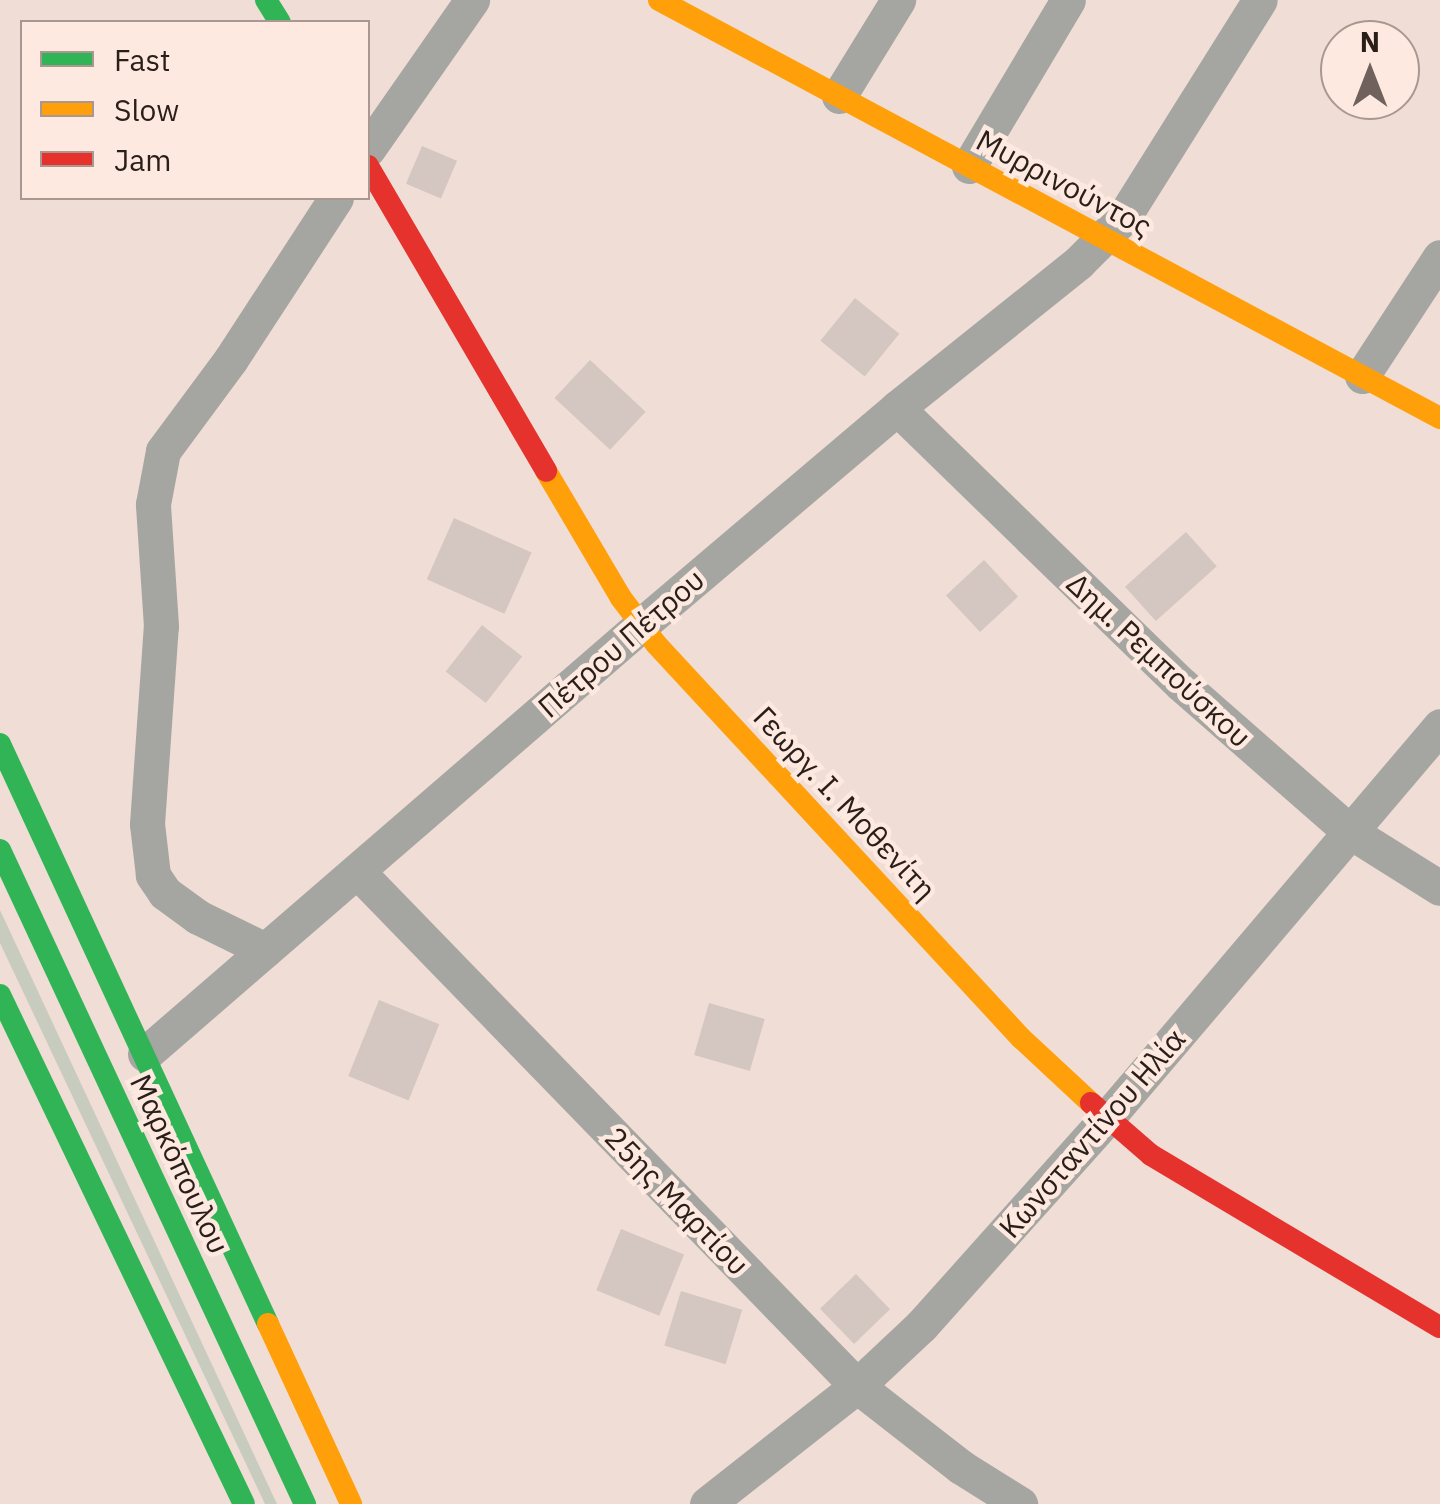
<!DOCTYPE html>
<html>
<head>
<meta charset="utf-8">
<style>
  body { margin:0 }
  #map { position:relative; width:1440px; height:1504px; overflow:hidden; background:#f0ddd6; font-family:"IBM Plex Sans",sans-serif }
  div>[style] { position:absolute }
  .green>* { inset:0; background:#c7ccbf }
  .building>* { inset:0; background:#d4c6c0; transform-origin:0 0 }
  .street>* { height:35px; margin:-17.5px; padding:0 17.5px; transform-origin:17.5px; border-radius:17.5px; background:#a5a6a1 }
  .fast>* { height:22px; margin:-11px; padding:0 11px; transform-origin:11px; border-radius:11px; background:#30b455 }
  .slow>* { height:22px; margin:-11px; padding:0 11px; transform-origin:11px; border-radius:11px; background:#ff9f0a }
  .jam>* { height:22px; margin:-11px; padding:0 11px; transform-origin:11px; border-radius:11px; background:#e5322d }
  span { translate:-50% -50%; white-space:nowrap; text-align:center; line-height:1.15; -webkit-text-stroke:9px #fee9e1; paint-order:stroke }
  .street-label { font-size:30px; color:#2a1e19 }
  .legend { position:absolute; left:20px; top:20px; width:350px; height:180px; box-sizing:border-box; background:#fee9e1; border:2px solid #a99891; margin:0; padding:12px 18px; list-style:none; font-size:30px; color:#2a1e19 }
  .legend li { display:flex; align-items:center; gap:20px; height:50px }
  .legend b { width:50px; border:2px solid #a99891 }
  .north { position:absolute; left:1320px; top:20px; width:100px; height:100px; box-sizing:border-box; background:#fee9e1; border:2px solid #a99891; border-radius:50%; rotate:0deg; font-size:28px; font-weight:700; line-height:40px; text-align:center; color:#2a1e19 }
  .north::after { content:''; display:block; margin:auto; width:35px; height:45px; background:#6f615b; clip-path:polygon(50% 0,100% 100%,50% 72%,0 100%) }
</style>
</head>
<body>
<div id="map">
  <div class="green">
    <i style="clip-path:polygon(0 910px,277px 1504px,265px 1504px,0 943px)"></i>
  </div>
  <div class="building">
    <i style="left:422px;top:146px;width:38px;height:41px;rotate:23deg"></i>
    <i style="left:855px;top:298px;width:57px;height:55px;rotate:39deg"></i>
    <i style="left:590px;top:360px;width:76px;height:52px;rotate:43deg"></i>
    <i style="left:454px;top:518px;width:85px;height:67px;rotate:24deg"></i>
    <i style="left:1186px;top:532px;width:46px;height:82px;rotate:48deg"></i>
    <i style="left:984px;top:560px;width:50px;height:52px;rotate:47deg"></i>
    <i style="left:482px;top:625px;width:51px;height:59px;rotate:38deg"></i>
    <i style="left:379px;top:1000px;width:65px;height:82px;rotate:22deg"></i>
    <i style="left:709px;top:1003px;width:58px;height:54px;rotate:16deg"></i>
    <i style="left:621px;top:1229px;width:68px;height:66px;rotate:22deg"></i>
    <i style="left:856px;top:1274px;width:49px;height:50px;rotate:46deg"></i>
    <i style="left:681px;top:1291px;width:64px;height:57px;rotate:17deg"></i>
  </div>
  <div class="street">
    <i style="left:839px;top:96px;width:113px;rotate:-58.4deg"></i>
    <i style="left:368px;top:149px;width:182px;rotate:-55.1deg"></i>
    <i style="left:969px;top:166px;width:193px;rotate:-59.2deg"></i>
    <i style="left:1362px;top:376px;width:142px;rotate:-56.8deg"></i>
    <i style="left:897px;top:408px;width:396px;rotate:44.2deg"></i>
    <i style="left:1181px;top:684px;width:223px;rotate:41.2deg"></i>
    <i style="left:1349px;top:831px;width:107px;rotate:32.1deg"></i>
    <i style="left:357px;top:871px;width:718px;rotate:45.85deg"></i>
    <i style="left:857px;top:1386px;width:132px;rotate:37.9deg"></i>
    <i style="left:961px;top:1467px;width:70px;rotate:32.1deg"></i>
    <i style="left:265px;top:950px;width:75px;rotate:-153.8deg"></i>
    <i style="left:198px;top:917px;width:41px;rotate:-144deg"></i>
    <i style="left:165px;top:893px;width:22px;rotate:-124deg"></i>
    <i style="left:153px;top:875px;width:51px;rotate:-96.7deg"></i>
    <i style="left:147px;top:824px;width:198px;rotate:-86deg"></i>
    <i style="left:161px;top:626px;width:122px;rotate:-93.8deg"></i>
    <i style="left:153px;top:504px;width:54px;rotate:-79.3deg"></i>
    <i style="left:163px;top:451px;width:114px;rotate:-53.5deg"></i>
    <i style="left:231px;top:359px;width:192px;rotate:-56.9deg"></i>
    <i style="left:145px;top:1054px;width:654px;rotate:-40.85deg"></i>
    <i style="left:640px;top:626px;width:337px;rotate:-40.3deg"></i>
    <i style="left:897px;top:408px;width:233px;rotate:-38.7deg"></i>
    <i style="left:1079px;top:262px;width:62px;rotate:-45deg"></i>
    <i style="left:1123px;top:218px;width:257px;rotate:-57.9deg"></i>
    <i style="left:707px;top:1504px;width:191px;rotate:-38.2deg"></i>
    <i style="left:857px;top:1386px;width:88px;rotate:-43.2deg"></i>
    <i style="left:921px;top:1326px;width:279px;rotate:-48.2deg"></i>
    <i style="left:1107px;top:1118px;width:514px;rotate:-49.65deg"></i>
  </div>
  <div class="fast">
    <i style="left:266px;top:0;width:26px;rotate:58deg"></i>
    <i style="left:0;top:744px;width:639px;rotate:65.2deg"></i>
    <i style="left:0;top:850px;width:722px;rotate:65deg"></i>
    <i style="left:0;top:995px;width:564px;rotate:64.39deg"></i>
  </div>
  <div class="slow">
    <i style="left:659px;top:0;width:886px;rotate:28.16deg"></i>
    <i style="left:546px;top:471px;width:147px;rotate:59.4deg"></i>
    <i style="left:621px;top:598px;width:58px;rotate:52.7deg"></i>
    <i style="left:656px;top:644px;width:537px;rotate:47.19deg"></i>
    <i style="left:1021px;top:1038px;width:96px;rotate:42.9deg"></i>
    <i style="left:268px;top:1324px;width:198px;rotate:65.2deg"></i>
  </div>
  <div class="jam">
    <i style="left:368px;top:166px;width:353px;rotate:59.7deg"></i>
    <i style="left:1091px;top:1103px;width:79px;rotate:40.9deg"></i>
    <i style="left:1151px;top:1155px;width:336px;rotate:30.8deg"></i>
  </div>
  <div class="street-label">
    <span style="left:1064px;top:183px;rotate:28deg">Μυρρινούντος</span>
    <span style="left:621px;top:643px;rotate:-41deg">Πέτρου Πέτρου</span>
    <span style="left:1159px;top:660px;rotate:43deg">Δημ. Ρεμπούσκου</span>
    <span style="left:845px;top:803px;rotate:47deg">Γεωργ. Ι. Μοθενίτη</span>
    <span style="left:1092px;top:1133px;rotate:-49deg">Κωνσταντίνου Ηλία</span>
    <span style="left:180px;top:1164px;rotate:65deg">Μαρκόπουλου</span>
    <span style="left:677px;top:1201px;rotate:46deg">25ης Μαρτίου</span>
  </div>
  <ul class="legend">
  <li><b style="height:12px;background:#30b455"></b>Fast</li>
  <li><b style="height:12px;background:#ff9f0a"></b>Slow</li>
  <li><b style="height:12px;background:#e5322d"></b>Jam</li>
  </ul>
  <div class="north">N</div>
</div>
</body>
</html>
